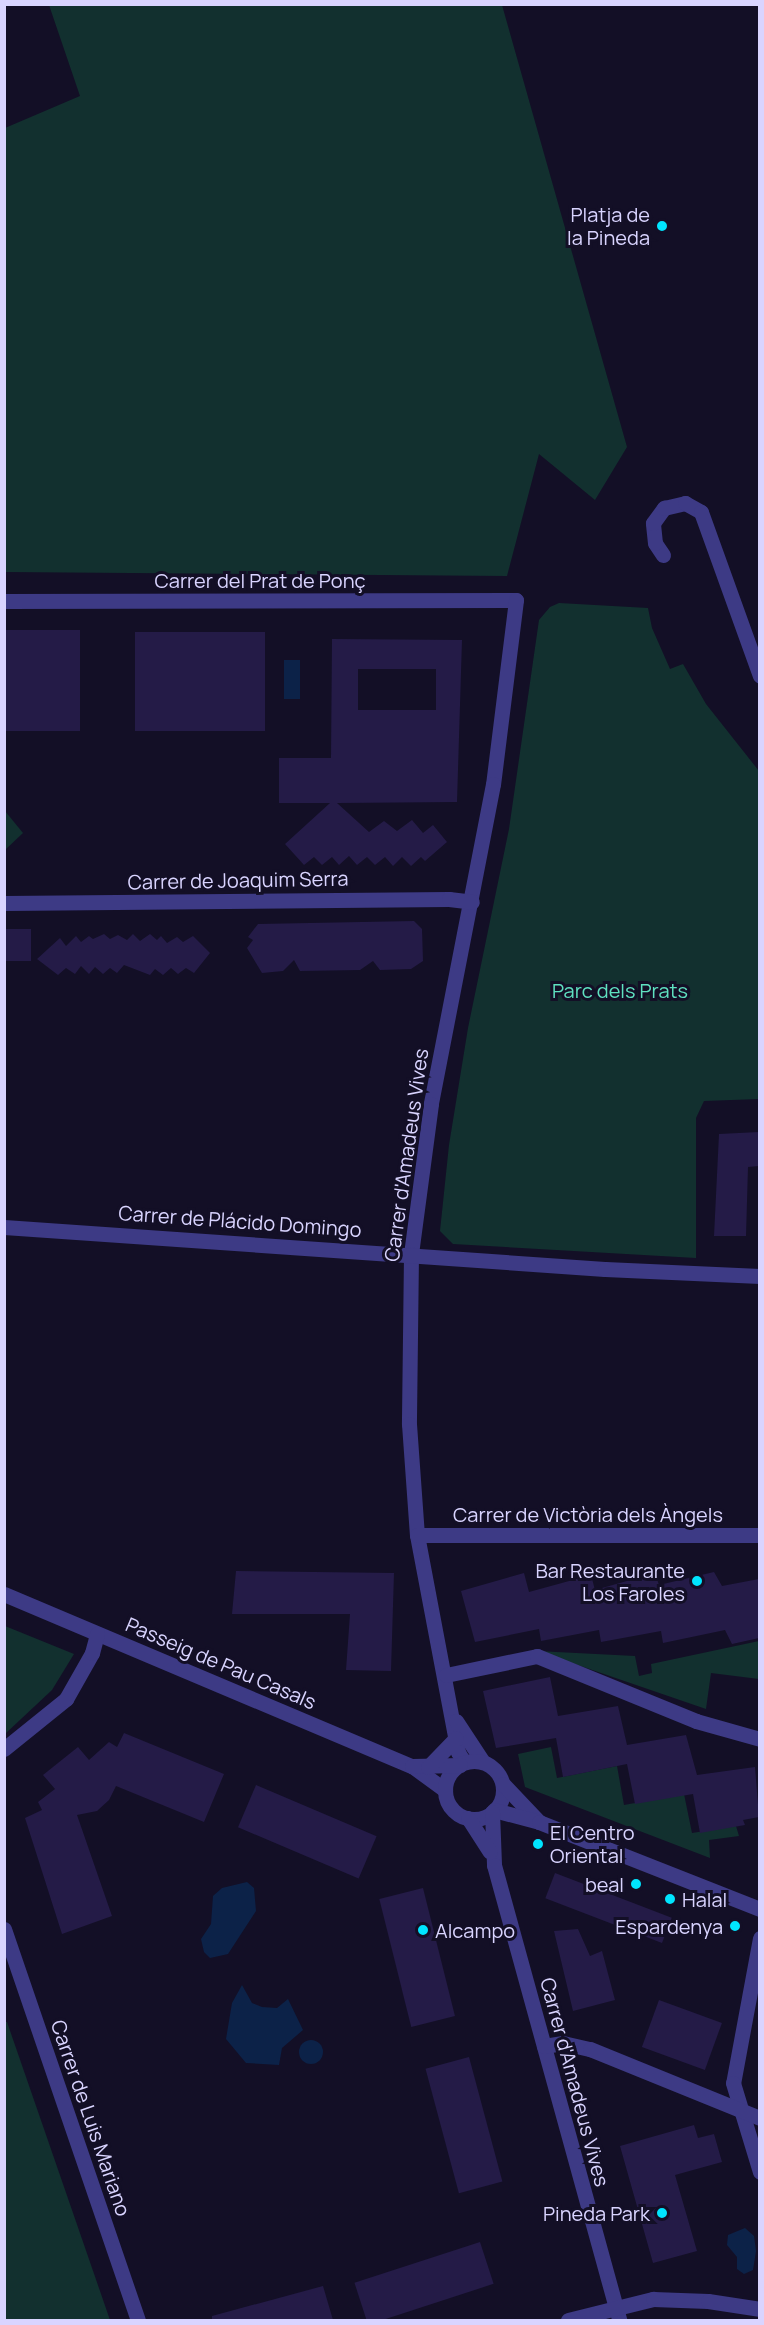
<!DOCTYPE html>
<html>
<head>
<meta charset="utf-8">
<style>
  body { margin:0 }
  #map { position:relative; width:764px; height:2325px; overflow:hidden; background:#130f26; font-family:Manrope,sans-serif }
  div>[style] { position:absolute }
  .green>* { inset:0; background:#12302f }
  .water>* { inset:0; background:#0c2248; transform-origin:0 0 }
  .round { border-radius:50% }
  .building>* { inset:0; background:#241b47; transform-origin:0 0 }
  .minor>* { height:15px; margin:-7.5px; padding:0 7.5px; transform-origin:7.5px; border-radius:7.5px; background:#3d3a85 }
  .minor>.ring { margin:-7.5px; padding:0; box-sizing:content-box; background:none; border:15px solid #3d3a85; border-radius:50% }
  .dots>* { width:16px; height:16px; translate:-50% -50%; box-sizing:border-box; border:3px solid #130f26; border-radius:50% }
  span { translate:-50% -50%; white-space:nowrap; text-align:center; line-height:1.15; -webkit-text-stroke:6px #130f26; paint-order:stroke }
  .poi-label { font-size:20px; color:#d9d4ff }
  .right { translate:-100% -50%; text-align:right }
  .left { translate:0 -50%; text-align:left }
  .street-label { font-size:20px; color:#d9d4ff }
  .park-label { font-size:20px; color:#5fe0c0 }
  .frame { position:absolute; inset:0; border:6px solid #d9d4ff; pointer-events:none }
</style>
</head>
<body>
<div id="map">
  <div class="green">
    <i style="clip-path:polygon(49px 5px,502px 5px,627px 447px,595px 500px,539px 454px,507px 576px,5px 572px,5px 128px,80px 96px)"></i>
    <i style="clip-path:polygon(559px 603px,648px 608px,652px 628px,670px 669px,683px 664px,706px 704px,759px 771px,759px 1099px,704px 1101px,696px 1118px,696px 1258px,453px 1244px,440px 1231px,449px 1145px,468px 1028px,509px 829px,539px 620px,550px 607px)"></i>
    <i style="clip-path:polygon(5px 811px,23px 833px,5px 850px,4px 850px)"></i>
    <i style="clip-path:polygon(5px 1626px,74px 1654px,52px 1690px,5px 1734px)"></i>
    <i style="clip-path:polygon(759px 1641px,759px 1679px,711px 1673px,706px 1709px,537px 1651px,635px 1656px,639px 1676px,652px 1673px,651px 1664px)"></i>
    <i style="clip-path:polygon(551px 1747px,557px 1778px,617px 1766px,624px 1805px,684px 1794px,692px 1833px,736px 1826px,739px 1836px,709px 1840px,710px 1858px,525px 1787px,518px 1754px)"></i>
    <i style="clip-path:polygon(5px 2022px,7px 2022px,110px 2320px,5px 2320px)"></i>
  </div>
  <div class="water">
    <i style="left:284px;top:660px;width:16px;height:39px"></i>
    <i style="clip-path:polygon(247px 1882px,254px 1888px,256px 1911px,228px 1954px,210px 1958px,204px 1952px,201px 1939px,211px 1924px,213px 1896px,222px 1888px)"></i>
    <i style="clip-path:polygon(242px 1985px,252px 2003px,262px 2007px,277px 2008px,288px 1999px,303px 2030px,282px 2048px,279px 2065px,246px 2063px,226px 2039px,232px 2003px)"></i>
    <i class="round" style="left:299px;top:2040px;width:24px;height:24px"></i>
    <i style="clip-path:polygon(745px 2228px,754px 2236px,756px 2251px,753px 2270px,744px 2274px,737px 2269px,737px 2257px,727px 2245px,728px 2235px)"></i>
  </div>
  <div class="building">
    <i style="left:4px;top:630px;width:76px;height:101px"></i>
    <i style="left:135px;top:632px;width:130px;height:99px"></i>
    <i style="clip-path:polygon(evenodd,332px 639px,462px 640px,457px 802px,337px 803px,369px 832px,384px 821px,397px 831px,412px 820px,423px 833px,433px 825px,447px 842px,425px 861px,421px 857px,411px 866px,402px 857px,393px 866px,385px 857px,375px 865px,367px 857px,357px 865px,349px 856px,339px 865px,332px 857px,322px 865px,314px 857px,304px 865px,285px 844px,330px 803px,279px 803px,279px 758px,331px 758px,332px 639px,358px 669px,436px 669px,436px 710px,358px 710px,358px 669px)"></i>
    <i style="clip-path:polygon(414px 921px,422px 929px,423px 961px,411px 969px,380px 970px,373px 961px,360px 970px,300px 971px,294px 960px,283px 971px,262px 973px,247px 948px,253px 940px,248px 937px,258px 924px)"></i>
    <i style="left:4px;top:929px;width:27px;height:32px"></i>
    <i style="clip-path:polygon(104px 934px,110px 939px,118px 935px,127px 940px,133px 934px,140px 941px,150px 934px,157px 940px,161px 936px,167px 943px,177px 937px,183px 942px,193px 936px,210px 953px,194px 973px,186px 968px,178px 974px,171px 968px,163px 975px,155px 969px,150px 975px,124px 965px,117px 973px,110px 968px,103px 974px,95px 967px,89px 974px,81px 966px,75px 974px,66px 968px,58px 975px,37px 959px,60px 938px,66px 946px,76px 936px,81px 942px,89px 936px,93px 939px)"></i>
    <i style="clip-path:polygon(759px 1132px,759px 1166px,748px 1167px,746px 1236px,714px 1236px,719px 1134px)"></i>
    <i style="clip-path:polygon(236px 1571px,394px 1573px,391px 1671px,346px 1670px,350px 1614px,232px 1614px)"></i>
    <i style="clip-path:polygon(714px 1572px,722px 1586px,759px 1579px,759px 1638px,732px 1644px,725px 1630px,663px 1643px,661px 1631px,601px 1642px,599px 1630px,541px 1641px,539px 1629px,475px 1642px,461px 1591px,524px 1573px,529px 1592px,591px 1575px,595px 1590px,655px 1573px,659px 1585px)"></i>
    <i style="clip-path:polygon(550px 1677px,558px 1716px,618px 1706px,627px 1745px,686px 1735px,697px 1775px,755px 1767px,759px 1817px,743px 1820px,745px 1825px,700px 1833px,693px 1794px,635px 1804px,627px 1764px,563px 1777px,556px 1738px,496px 1748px,483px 1691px)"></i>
    <i style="clip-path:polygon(124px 1733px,224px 1774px,204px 1822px,116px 1786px,109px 1800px,97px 1811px,77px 1815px,112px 1916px,62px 1934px,25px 1818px,42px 1810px,38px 1802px,55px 1789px,43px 1775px,78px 1747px,89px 1760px,109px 1742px,117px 1747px)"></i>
    <i style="left:256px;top:1785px;width:131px;height:46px;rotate:23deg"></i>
    <i style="left:555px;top:1873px;width:125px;height:27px;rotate:21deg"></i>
    <i style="left:423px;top:1888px;width:132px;height:45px;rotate:76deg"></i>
    <i style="clip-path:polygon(578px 1929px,590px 1956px,602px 1951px,615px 2000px,573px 2011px,554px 1931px)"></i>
    <i style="left:659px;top:2000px;width:67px;height:50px;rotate:20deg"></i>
    <i style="left:469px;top:2057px;width:129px;height:45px;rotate:75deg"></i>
    <i style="clip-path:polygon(694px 2125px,698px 2138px,714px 2134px,722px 2162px,675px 2175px,697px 2251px,653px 2263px,620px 2146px)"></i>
    <i style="left:480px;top:2242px;width:44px;height:132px;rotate:72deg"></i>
    <i style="clip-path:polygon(323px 2286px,333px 2320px,212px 2320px,212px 2316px)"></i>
  </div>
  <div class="minor">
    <i style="left:663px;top:555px;width:14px;rotate:-124deg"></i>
    <i style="left:655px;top:543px;width:20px;rotate:-96deg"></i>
    <i style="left:653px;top:523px;width:19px;rotate:-54deg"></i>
    <i style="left:664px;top:508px;width:22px;rotate:-13deg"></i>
    <i style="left:685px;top:503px;width:18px;rotate:29deg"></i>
    <i style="left:701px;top:512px;width:174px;rotate:70.2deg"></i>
    <i style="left:4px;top:601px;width:512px;rotate:-0.11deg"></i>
    <i style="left:516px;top:600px;width:185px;rotate:97.1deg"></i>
    <i style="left:493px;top:784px;width:326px;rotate:101deg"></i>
    <i style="left:431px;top:1104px;width:151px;rotate:97.6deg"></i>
    <i style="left:411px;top:1254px;width:170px;rotate:90.7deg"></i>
    <i style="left:409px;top:1424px;width:111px;rotate:85.9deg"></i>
    <i style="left:417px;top:1535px;width:221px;rotate:79.3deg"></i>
    <i style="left:458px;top:1752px;width:12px;rotate:59deg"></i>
    <i style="left:4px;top:903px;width:445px;rotate:-0.5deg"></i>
    <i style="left:449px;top:899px;width:23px;rotate:7deg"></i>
    <i style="left:4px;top:1227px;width:602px;rotate:4deg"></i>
    <i style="left:605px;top:1269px;width:155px;rotate:2.6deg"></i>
    <i style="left:417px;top:1535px;width:343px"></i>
    <i style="left:4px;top:1594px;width:443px;rotate:22.9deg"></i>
    <i style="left:412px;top:1766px;width:41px;rotate:36deg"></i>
    <i style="left:446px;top:1675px;width:93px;rotate:-11.8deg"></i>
    <i style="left:537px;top:1656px;width:172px;rotate:22.2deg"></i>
    <i style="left:696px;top:1721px;width:66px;rotate:15.7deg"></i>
    <i style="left:456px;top:1721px;width:49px;rotate:56.6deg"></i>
    <i style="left:4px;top:1749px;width:80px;rotate:-38.9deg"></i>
    <i style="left:66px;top:1699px;width:53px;rotate:-60.5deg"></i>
    <i style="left:92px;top:1653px;width:20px;rotate:-75deg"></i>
    <i class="ring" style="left:445px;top:1761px;width:43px;height:43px"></i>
    <i style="left:412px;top:1766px;width:48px;rotate:-1.2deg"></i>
    <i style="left:428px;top:1767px;width:40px;rotate:-46deg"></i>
    <i style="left:503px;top:1784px;width:52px;rotate:46.5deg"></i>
    <i style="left:494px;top:1810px;width:47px;rotate:14.9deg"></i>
    <i style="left:539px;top:1822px;width:238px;rotate:21.5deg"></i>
    <i style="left:492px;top:1812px;width:53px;rotate:87.8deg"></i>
    <i style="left:494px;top:1865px;width:472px;rotate:74.6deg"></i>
    <i style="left:468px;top:1818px;width:40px;rotate:57.1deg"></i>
    <i style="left:4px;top:1929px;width:413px;rotate:71.1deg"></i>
    <i style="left:760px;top:1938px;width:147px;rotate:100.5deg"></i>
    <i style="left:733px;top:2083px;width:93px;rotate:73.1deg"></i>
    <i style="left:544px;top:2046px;width:19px;rotate:-9deg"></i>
    <i style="left:563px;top:2043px;width:28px;rotate:13deg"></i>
    <i style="left:590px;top:2049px;width:183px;rotate:22.1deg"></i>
    <i style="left:568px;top:2320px;width:88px;rotate:-13.9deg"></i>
    <i style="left:653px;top:2299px;width:55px;rotate:2.1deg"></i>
    <i style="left:708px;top:2301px;width:53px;rotate:8.7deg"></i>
  </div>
  <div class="dots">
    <i style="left:662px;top:226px;background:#00e5ff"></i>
    <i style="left:697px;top:1581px;background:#00e5ff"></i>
    <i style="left:538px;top:1844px;background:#00e5ff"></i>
    <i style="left:636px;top:1884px;background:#00e5ff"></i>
    <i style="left:670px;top:1899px;background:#00e5ff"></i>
    <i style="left:735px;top:1926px;background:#00e5ff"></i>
    <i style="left:423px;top:1930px;background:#00e5ff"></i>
    <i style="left:662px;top:2213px;background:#00e5ff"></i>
  </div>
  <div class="poi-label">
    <span class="right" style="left:650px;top:226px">Platja de<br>la Pineda</span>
    <span class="right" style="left:685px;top:1582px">Bar Restaurante<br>Los Faroles</span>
    <span class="left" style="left:550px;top:1844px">El Centro<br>Oriental</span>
    <span class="right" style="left:624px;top:1884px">beal</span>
    <span class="left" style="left:682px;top:1899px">Halal</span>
    <span class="right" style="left:723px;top:1926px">Espardenya</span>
    <span class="left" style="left:435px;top:1930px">Alcampo</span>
    <span class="right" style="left:650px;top:2213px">Pineda Park</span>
  </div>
  <div class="street-label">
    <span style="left:260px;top:580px">Carrer del Prat de Ponç</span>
    <span style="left:238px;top:880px;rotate:-1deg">Carrer de Joaquim Serra</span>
    <span style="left:406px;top:1155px;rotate:-82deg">Carrer d'Amadeus Vives</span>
    <span style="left:240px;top:1221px;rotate:4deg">Carrer de Plácido Domingo</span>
    <span style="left:588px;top:1514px">Carrer de Victòria dels Àngels</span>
    <span style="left:221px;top:1663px;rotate:23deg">Passeig de Pau Casals</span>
    <span style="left:575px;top:2082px;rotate:75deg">Carrer d'Amadeus Vives</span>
    <span style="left:91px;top:2118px;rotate:71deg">Carrer de Luis Mariano</span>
  </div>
  <div class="park-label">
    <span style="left:620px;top:990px">Parc dels Prats</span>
  </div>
  <div class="frame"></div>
</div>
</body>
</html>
